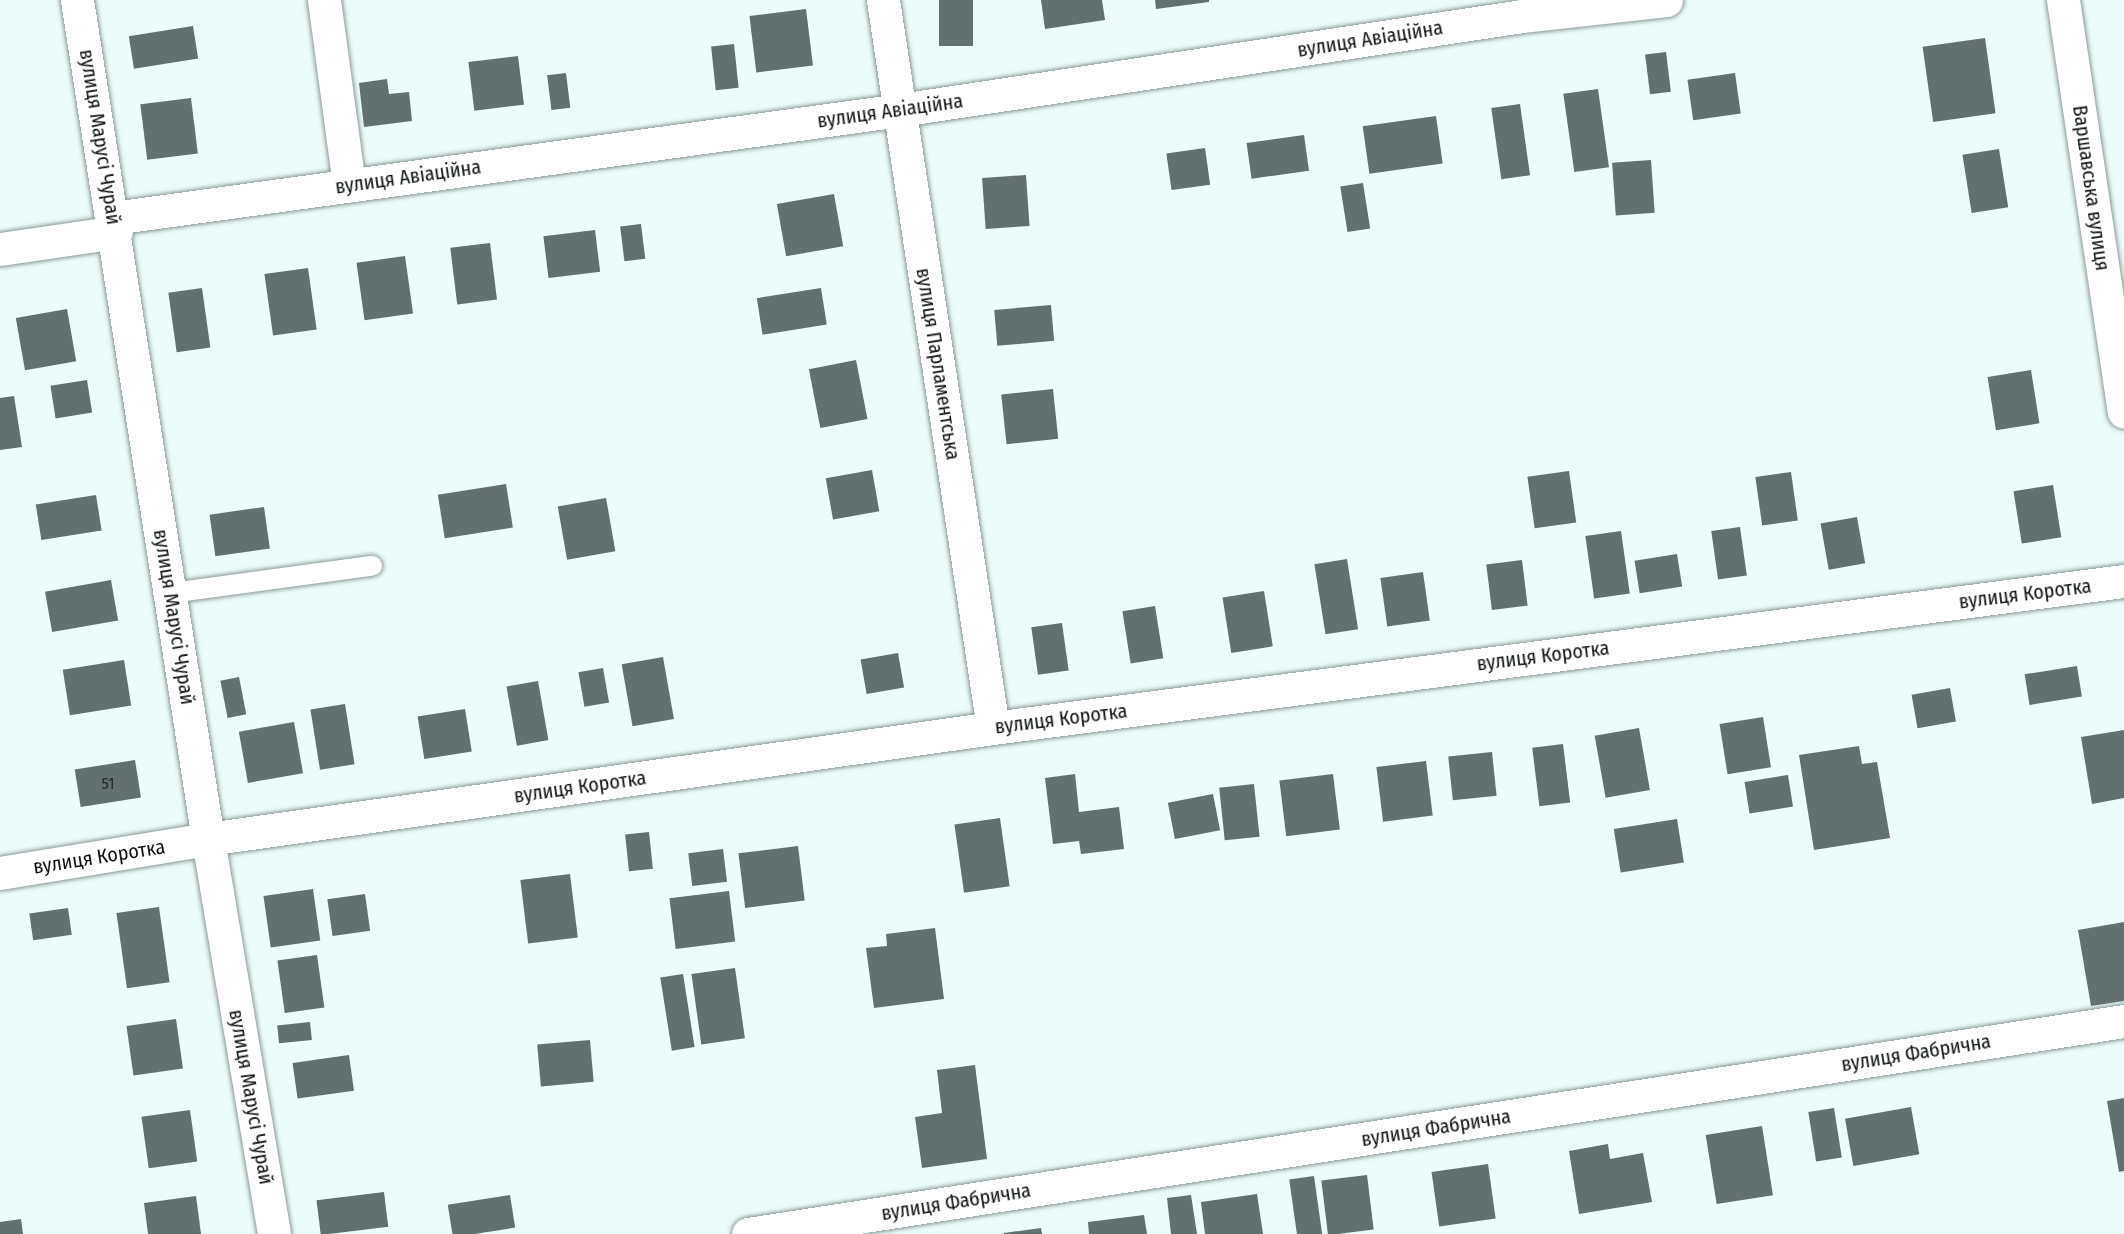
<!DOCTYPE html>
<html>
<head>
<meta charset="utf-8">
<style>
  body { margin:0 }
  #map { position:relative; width:2124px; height:1234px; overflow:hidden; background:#ecfcfa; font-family:"Fira Sans Condensed",sans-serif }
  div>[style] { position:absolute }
  .building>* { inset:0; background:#62706f; transform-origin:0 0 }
  .roads { filter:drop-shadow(0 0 2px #8b9a98) drop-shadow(0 0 2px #8b9a98) }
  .lane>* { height:20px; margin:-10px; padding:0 10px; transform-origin:10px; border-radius:10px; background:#fff }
  .street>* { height:33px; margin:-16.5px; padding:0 16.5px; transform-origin:16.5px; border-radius:16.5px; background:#fff }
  span { translate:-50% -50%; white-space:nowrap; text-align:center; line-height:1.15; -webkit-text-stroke:4.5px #fff; paint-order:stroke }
  .number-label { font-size:16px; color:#232a29 }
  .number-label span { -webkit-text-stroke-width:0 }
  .street-label { font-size:20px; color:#0e1312 }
</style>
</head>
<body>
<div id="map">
  <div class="building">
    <i style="left:939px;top:0;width:34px;height:46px"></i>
    <i style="clip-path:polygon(1041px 0,1102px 0,1105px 20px,1045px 29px)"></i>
    <i style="clip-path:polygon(1155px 0,1209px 0,1209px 2px,1156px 9px)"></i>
    <i style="left:806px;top:9px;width:57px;height:57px;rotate:83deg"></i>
    <i style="left:193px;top:26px;width:33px;height:65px;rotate:81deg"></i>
    <i style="left:1985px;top:38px;width:76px;height:63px;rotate:82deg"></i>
    <i style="left:734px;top:44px;width:44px;height:23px;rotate:84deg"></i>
    <i style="left:1666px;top:52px;width:40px;height:21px;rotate:83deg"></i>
    <i style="left:518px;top:56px;width:49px;height:50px;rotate:83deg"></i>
    <i style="left:566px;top:73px;width:35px;height:19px;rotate:83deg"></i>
    <i style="left:1735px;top:73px;width:41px;height:48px;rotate:82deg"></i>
    <i style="clip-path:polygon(387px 79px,389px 94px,409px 92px,412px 121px,364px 127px,359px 83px)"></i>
    <i style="left:1598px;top:89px;width:79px;height:35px;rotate:82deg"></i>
    <i style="left:191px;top:98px;width:56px;height:51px;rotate:83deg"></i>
    <i style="left:1520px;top:104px;width:72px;height:29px;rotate:82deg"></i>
    <i style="left:1436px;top:116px;width:48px;height:74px;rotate:82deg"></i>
    <i style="left:1304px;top:135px;width:36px;height:58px;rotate:82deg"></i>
    <i style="left:1205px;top:148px;width:37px;height:39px;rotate:82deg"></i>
    <i style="left:1999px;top:149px;width:59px;height:37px;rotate:81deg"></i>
    <i style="left:1651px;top:160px;width:53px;height:39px;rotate:86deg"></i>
    <i style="left:1026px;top:175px;width:51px;height:44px;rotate:86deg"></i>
    <i style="left:1363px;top:183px;width:46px;height:23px;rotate:81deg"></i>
    <i style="left:834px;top:194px;width:53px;height:58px;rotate:80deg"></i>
    <i style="left:641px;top:224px;width:35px;height:21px;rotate:83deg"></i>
    <i style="left:595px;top:230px;width:42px;height:52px;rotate:83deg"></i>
    <i style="left:490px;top:243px;width:57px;height:40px;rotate:83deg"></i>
    <i style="left:405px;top:256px;width:58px;height:49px;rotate:82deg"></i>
    <i style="left:308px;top:268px;width:62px;height:44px;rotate:82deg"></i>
    <i style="left:202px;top:288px;width:60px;height:34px;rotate:82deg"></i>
    <i style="left:821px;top:288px;width:37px;height:65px;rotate:81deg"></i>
    <i style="left:1051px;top:305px;width:36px;height:57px;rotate:85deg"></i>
    <i style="left:67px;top:309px;width:53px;height:52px;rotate:80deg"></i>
    <i style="left:856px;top:360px;width:60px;height:48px;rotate:79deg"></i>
    <i style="left:2031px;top:370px;width:54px;height:44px;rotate:81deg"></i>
    <i style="left:87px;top:380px;width:33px;height:37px;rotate:81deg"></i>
    <i style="left:1053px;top:389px;width:50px;height:52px;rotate:84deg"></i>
    <i style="clip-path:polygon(14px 396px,22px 447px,0 450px,0 398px)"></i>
    <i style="left:872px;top:470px;width:42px;height:47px;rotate:80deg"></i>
    <i style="left:1569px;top:471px;width:52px;height:42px;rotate:82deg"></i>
    <i style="left:1791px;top:472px;width:49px;height:36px;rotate:82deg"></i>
    <i style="left:506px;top:484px;width:44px;height:69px;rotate:81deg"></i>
    <i style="left:2053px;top:485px;width:53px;height:40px;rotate:81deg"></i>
    <i style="left:96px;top:495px;width:36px;height:61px;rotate:81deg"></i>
    <i style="left:606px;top:498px;width:54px;height:49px;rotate:80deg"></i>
    <i style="left:264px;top:507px;width:42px;height:55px;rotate:82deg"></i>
    <i style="left:1857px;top:517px;width:47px;height:37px;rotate:80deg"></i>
    <i style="left:1740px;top:527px;width:49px;height:29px;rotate:82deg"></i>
    <i style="left:1621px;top:531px;width:63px;height:36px;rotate:82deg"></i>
    <i style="left:1677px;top:554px;width:33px;height:43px;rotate:81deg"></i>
    <i style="left:1347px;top:559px;width:71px;height:33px;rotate:81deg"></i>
    <i style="left:1522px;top:560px;width:46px;height:36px;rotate:83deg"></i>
    <i style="left:1423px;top:572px;width:49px;height:43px;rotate:82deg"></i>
    <i style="left:111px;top:580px;width:41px;height:67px;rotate:80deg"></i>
    <i style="left:1264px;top:591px;width:56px;height:42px;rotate:81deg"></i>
    <i style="left:1155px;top:606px;width:53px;height:33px;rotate:81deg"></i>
    <i style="left:1062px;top:623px;width:48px;height:31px;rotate:82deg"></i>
    <i style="left:898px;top:653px;width:35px;height:38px;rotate:80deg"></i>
    <i style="left:663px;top:657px;width:63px;height:42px;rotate:80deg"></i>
    <i style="left:124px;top:660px;width:46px;height:62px;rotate:81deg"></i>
    <i style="left:2077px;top:666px;width:31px;height:53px;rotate:81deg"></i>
    <i style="left:603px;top:668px;width:35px;height:25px;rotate:80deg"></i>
    <i style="left:239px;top:677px;width:38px;height:19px;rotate:79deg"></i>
    <i style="left:538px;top:681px;width:60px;height:32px;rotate:80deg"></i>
    <i style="left:1950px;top:688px;width:34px;height:39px;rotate:80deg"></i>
    <i style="left:345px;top:704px;width:61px;height:35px;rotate:81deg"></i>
    <i style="left:465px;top:709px;width:43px;height:48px;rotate:81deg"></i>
    <i style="left:1763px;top:717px;width:51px;height:44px;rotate:81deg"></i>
    <i style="left:294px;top:722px;width:52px;height:56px;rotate:80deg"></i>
    <i style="left:1639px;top:728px;width:63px;height:45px;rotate:80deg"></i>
    <i style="clip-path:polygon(2124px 730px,2124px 798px,2092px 804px,2081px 737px)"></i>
    <i style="left:1563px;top:744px;width:59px;height:31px;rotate:83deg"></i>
    <i style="clip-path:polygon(1859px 746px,1862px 764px,1877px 762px,1890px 838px,1814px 850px,1799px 755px)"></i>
    <i style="left:1492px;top:752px;width:44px;height:44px;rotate:84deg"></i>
    <i style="left:135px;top:760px;width:38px;height:61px;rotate:81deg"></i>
    <i style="left:1426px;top:761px;width:55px;height:50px;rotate:83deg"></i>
    <i style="clip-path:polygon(1075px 774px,1079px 812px,1119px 807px,1124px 849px,1081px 854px,1079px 841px,1053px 844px,1045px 778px)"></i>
    <i style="left:1333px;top:774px;width:56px;height:54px;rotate:83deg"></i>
    <i style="left:1788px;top:775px;width:32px;height:44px;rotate:81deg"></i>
    <i style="left:1254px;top:784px;width:53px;height:35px;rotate:84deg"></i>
    <i style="left:1213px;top:794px;width:37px;height:46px;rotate:79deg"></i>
    <i style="left:1000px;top:818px;width:69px;height:46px;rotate:82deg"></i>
    <i style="left:1677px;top:819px;width:44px;height:64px;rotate:81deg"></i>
    <i style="left:649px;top:832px;width:37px;height:24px;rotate:84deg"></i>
    <i style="left:798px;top:846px;width:55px;height:60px;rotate:83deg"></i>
    <i style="left:723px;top:849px;width:33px;height:35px;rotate:83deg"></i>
    <i style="left:570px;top:874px;width:64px;height:50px;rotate:83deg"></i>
    <i style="left:313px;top:889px;width:52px;height:50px;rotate:82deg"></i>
    <i style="left:729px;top:891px;width:51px;height:60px;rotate:83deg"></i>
    <i style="left:365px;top:894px;width:37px;height:38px;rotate:82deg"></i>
    <i style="left:159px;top:907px;width:76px;height:43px;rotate:82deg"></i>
    <i style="left:68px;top:908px;width:27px;height:39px;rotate:82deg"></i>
    <i style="clip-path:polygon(2124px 922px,2124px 1001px,2091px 1006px,2078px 930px)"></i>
    <i style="clip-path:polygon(935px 928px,944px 999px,874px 1008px,866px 948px,887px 946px,886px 934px)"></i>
    <i style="left:317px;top:955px;width:53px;height:40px;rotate:82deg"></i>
    <i style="left:735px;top:968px;width:71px;height:44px;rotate:82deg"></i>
    <i style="left:683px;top:974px;width:74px;height:23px;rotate:81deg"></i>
    <i style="left:176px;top:1019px;width:50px;height:50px;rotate:82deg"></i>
    <i style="left:310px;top:1022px;width:18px;height:33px;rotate:84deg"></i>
    <i style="left:590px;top:1040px;width:42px;height:53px;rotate:85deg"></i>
    <i style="left:349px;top:1055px;width:36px;height:57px;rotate:82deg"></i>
    <i style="clip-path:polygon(975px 1065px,987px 1159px,922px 1168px,915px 1117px,942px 1113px,937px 1070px)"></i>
    <i style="clip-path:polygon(2124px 1098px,2124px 1171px,2119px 1172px,2107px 1101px)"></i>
    <i style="left:1911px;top:1107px;width:48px;height:67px;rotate:80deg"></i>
    <i style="left:1834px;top:1108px;width:50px;height:26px;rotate:81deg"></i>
    <i style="left:190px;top:1110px;width:52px;height:49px;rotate:82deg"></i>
    <i style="left:1762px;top:1126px;width:70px;height:57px;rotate:81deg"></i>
    <i style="clip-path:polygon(1608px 1144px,1610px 1159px,1643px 1153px,1652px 1202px,1579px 1214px,1569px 1151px)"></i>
    <i style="left:1488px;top:1164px;width:55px;height:57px;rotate:82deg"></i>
    <i style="left:1367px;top:1175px;width:55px;height:46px;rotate:83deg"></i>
    <i style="left:1314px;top:1176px;width:59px;height:25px;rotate:82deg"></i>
    <i style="left:384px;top:1192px;width:35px;height:68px;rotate:83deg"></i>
    <i style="clip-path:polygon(1257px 1194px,1263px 1234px,1205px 1234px,1201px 1202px)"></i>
    <i style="left:510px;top:1195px;width:33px;height:63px;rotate:81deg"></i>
    <i style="clip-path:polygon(1191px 1195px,1197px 1234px,1171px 1234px,1167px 1198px)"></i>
    <i style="clip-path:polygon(196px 1196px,201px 1234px,148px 1234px,144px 1203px)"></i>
    <i style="clip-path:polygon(1144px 1215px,1147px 1234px,1089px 1234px,1088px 1222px)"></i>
    <i style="clip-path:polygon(21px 1219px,23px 1234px,0 1234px,0 1222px)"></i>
    <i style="clip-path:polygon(1041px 1228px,1042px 1234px,1004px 1234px,1004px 1233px)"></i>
  </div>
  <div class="roads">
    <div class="lane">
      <i style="left:171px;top:593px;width:203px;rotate:-7.7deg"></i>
    </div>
    <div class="street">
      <i style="left:77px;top:0;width:849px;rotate:81.13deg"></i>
      <i style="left:208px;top:839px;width:400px;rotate:80.5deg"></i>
      <i style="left:324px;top:0;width:187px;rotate:82.3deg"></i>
      <i style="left:883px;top:0;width:736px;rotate:81.41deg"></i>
      <i style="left:2063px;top:0;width:416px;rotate:81.6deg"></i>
      <i style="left:113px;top:218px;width:794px;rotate:-7.81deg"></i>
      <i style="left:900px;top:110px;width:629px;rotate:-8.59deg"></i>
      <i style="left:1522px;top:16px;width:145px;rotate:-6.3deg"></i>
      <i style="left:0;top:249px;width:117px;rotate:-8.3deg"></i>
      <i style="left:0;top:873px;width:211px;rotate:-9.3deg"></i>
      <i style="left:208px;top:839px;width:793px;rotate:-8.05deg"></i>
      <i style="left:993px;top:728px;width:1141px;rotate:-7.41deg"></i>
      <i style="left:748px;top:1234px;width:1392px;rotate:-8.8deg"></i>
    </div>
  </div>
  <div class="number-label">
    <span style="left:108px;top:784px">51</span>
  </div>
  <div class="street-label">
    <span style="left:1370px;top:39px;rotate:-9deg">вулиця Авіаційна</span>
    <span style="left:890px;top:111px;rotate:-8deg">вулиця Авіаційна</span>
    <span style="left:100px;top:137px;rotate:81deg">вулиця Марусі Чурай</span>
    <span style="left:408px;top:177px;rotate:-8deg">вулиця Авіаційна</span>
    <span style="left:2091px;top:188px;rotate:82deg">Варшавська вулиця</span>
    <span style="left:938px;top:364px;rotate:81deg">вулиця Парламентська</span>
    <span style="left:2025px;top:594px;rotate:-7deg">вулиця Коротка</span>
    <span style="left:174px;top:617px;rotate:81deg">вулиця Марусі Чурай</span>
    <span style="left:1543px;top:656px;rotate:-7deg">вулиця Коротка</span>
    <span style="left:1061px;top:719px;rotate:-7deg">вулиця Коротка</span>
    <span style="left:580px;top:787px;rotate:-8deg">вулиця Коротка</span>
    <span style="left:99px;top:857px;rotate:-9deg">вулиця Коротка</span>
    <span style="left:1916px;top:1053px;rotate:-9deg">вулиця Фабрична</span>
    <span style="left:251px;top:1097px;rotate:80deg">вулиця Марусі Чурай</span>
    <span style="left:1436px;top:1128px;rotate:-9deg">вулиця Фабрична</span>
    <span style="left:956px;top:1202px;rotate:-9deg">вулиця Фабрична</span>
  </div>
</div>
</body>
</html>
